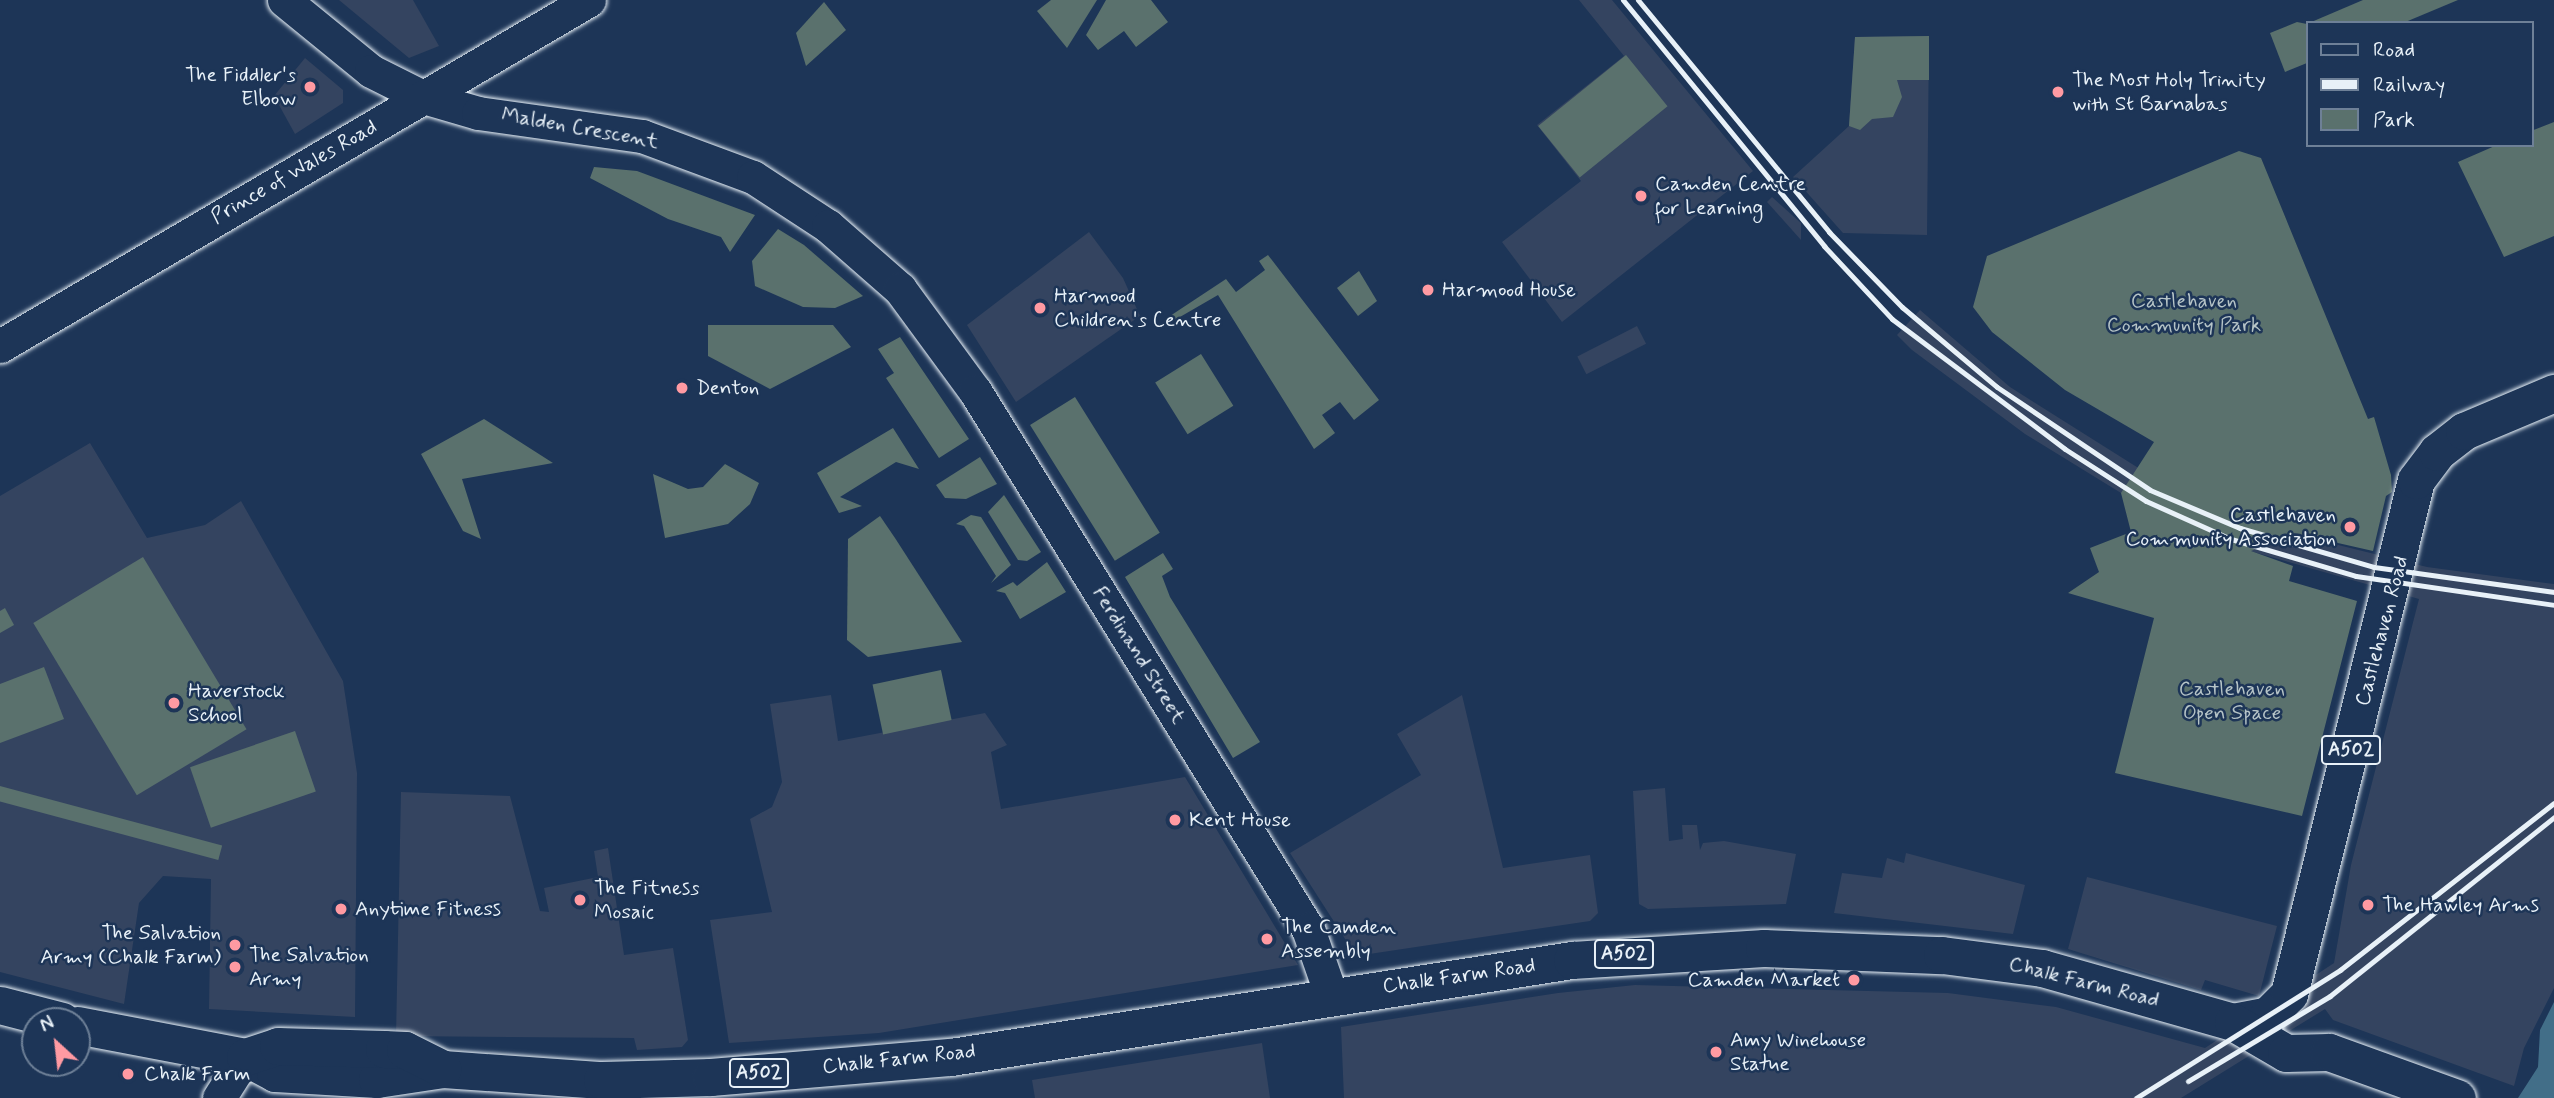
<!DOCTYPE html>
<html>
<head>
<meta charset="utf-8">
<style>
  body { margin:0 }
  #map { position:relative; width:2554px; height:1098px; overflow:hidden; background:#1d3557; font-family:Mynerve,sans-serif }
  div>[style] { position:absolute }
  .built>* { inset:0; background:#344460; transform-origin:0 0 }
  .green>* { inset:0; background:#5a716d; transform-origin:0 0 }
  .water>* { inset:0; background:#426e88 }
  .roads { filter:drop-shadow(0 0 2px #e8f1f8) drop-shadow(0 0 2px #e8f1f8) }
  .secondary>* { height:33px; margin:-16.5px; padding:0 16.5px; transform-origin:16.5px; border-radius:16.5px; background:#1d3557 }
  .primary>* { height:37px; margin:-18.5px; padding:0 18.5px; transform-origin:18.5px; border-radius:18.5px; background:#1d3557 }
  .rail>* { height:5px; margin:-2.5px; padding:0 2.5px; transform-origin:2.5px; border-radius:2.5px; background:#e8f1f8 }
  .dots>* { width:19px; height:19px; translate:-50% -50%; box-sizing:border-box; border:4px solid #1d3557; border-radius:50% }
  span { translate:-50% -50%; white-space:nowrap; text-align:center; line-height:1.15; -webkit-text-stroke:5px #1d3557; paint-order:stroke }
  .shield-label span { padding:2px 5px; background:#1d3557; border:2px solid; border-radius:5px; -webkit-text-stroke-width:0 }
  .shield-label { font-size:19px; color:#e8f1f8; font-weight:700 }
  .poi-label { font-size:21px; color:#e8f1f8 }
  .right { translate:-100% -50%; text-align:right }
  .left { translate:0 -50%; text-align:left }
  .street-label { font-size:21px; color:#e8f1f8 }
  .park-label { font-size:21px; color:#b6c4c7 }
  .legend { position:absolute; left:2306px; top:21px; width:228px; height:126px; box-sizing:border-box; background:#1d3557; border:2px solid #6e8097; margin:0; padding:9px 12px; list-style:none; font-size:21px; color:#e8f1f8 }
  .legend li { display:flex; align-items:center; gap:14px; height:35px }
  .legend b { width:35px; border:2px solid #6e8097 }
  .north { position:absolute; left:21px; top:1007px; width:70px; height:70px; box-sizing:border-box; background:#1d3557; border:2px solid #6e8097; border-radius:50%; rotate:333deg; font-size:19px; font-weight:700; line-height:28px; text-align:center; color:#e8f1f8 }
  .north::after { content:''; display:block; margin:auto; width:24px; height:32px; background:#ff9aa2; clip-path:polygon(50% 0,100% 100%,50% 72%,0 100%) }
</style>
</head>
<body>
<div id="map">
  <div class="built">
    <i style="clip-path:polygon(339px 0,413px 0,439px 46px,409px 58px)"></i>
    <i style="clip-path:polygon(1579px 0,1612px 0,1753px 171px,1562px 322px,1502px 242px,1581px 181px,1537px 125px,1624px 56px)"></i>
    <i style="clip-path:polygon(1929px 36px,1927px 235px,1843px 233px,1793px 177px,1849px 126px,1855px 37px)"></i>
    <i style="clip-path:polygon(305px 58px,343px 90px,343px 103px,295px 134px,274px 96px)"></i>
    <i style="clip-path:polygon(1772px 197px,1801px 223px,1801px 240px,1767px 202px)"></i>
    <i style="clip-path:polygon(1089px 232px,1123px 278px,1140px 316px,1016px 402px,967px 325px)"></i>
    <i style="clip-path:polygon(1920px 310px,2010px 387px,2140px 469px,2310px 538px,2427px 567px,2554px 584px,2554px 988px,2524px 1048px,2514px 1086px,2333px 1020px,2325px 1009px,2181px 1098px,1344px 1098px,1341px 1027px,1558px 993px,1635px 985px,1948px 993px,2056px 1007px,2205px 1048px,2334px 963px,2351px 865px,2419px 599px,2250px 551px,2121px 493px,2025px 434px,1912px 350px,1897px 335px)"></i>
    <i style="left:1637px;top:326px;width:20px;height:67px;rotate:63deg"></i>
    <i style="clip-path:polygon(90px 443px,147px 538px,205px 525px,241px 501px,343px 681px,357px 773px,355px 1017px,209px 1009px,211px 879px,163px 876px,139px 903px,124px 1004px,0 972px,0 496px)"></i>
    <i style="clip-path:polygon(831px 695px,838px 741px,985px 713px,1007px 745px,991px 752px,1001px 809px,1185px 777px,1298px 965px,879px 1033px,729px 1043px,710px 920px,772px 912px,750px 819px,772px 807px,782px 782px,770px 704px)"></i>
    <i style="clip-path:polygon(1462px 695px,1503px 868px,1590px 855px,1598px 913px,1590px 921px,1356px 956px,1290px 853px,1421px 775px,1397px 734px)"></i>
    <i style="clip-path:polygon(1665px 788px,1669px 841px,1683px 839px,1682px 825px,1697px 825px,1700px 850px,1703px 843px,1724px 841px,1796px 854px,1786px 904px,1648px 909px,1639px 904px,1633px 791px)"></i>
    <i style="clip-path:polygon(401px 792px,510px 796px,540px 911px,549px 912px,544px 888px,598px 877px,594px 851px,608px 848px,624px 955px,673px 948px,688px 1040px,682px 1047px,637px 1050px,634px 1038px,396px 1036px)"></i>
    <i style="clip-path:polygon(1906px 853px,2025px 885px,2013px 934px,1834px 913px,1842px 873px,1882px 878px,1887px 858px,1904px 863px)"></i>
    <i style="clip-path:polygon(2087px 877px,2277px 926px,2259px 996px,2205px 980px,2201px 990px,2068px 949px)"></i>
    <i style="clip-path:polygon(1262px 1043px,1270px 1098px,1035px 1098px,1032px 1080px)"></i>
  </div>
  <div class="green">
    <i style="clip-path:polygon(1051px 0,1097px 0,1067px 48px,1037px 11px)"></i>
    <i style="clip-path:polygon(1106px 0,1151px 0,1168px 22px,1136px 47px,1124px 31px,1098px 50px,1086px 35px)"></i>
    <i style="clip-path:polygon(2363px 0,2458px 0,2403px 23px,2309px 23px)"></i>
    <i style="clip-path:polygon(824px 2px,846px 30px,806px 66px,796px 33px)"></i>
    <i style="clip-path:polygon(2297px 22px,2307px 24px,2307px 63px,2285px 72px,2270px 33px)"></i>
    <i style="clip-path:polygon(1929px 36px,1929px 80px,1897px 80px,1902px 97px,1893px 117px,1872px 119px,1860px 130px,1849px 126px,1855px 37px)"></i>
    <i style="left:1626px;top:55px;width:66px;height:113px;rotate:51deg"></i>
    <i style="clip-path:polygon(2554px 122px,2554px 236px,2504px 257px,2458px 162px,2497px 145px,2531px 145px,2531px 131px)"></i>
    <i style="clip-path:polygon(2239px 151px,2261px 158px,2368px 419px,2374px 417px,2391px 475px,2392px 492px,2386px 496px,2373px 551px,2294px 533px,2251px 551px,2293px 566px,2289px 581px,2357px 601px,2302px 816px,2115px 773px,2154px 618px,2068px 593px,2099px 572px,2090px 548px,2131px 532px,2121px 493px,2154px 442px,2065px 390px,1992px 332px,1973px 307px,1987px 256px)"></i>
    <i style="clip-path:polygon(594px 167px,637px 171px,755px 215px,730px 252px,721px 237px,668px 219px,590px 178px)"></i>
    <i style="clip-path:polygon(778px 229px,804px 245px,863px 296px,835px 308px,803px 307px,755px 286px,752px 261px)"></i>
    <i style="clip-path:polygon(1268px 255px,1379px 400px,1354px 420px,1340px 402px,1322px 415px,1335px 433px,1314px 449px,1218px 295px,1173px 321px,1170px 316px,1226px 279px,1236px 292px,1265px 270px,1259px 261px)"></i>
    <i style="clip-path:polygon(1359px 271px,1377px 301px,1358px 316px,1337px 288px)"></i>
    <i style="clip-path:polygon(708px 325px,833px 325px,851px 347px,770px 389px,708px 356px)"></i>
    <i style="clip-path:polygon(900px 337px,969px 439px,939px 458px,886px 378px,894px 373px,878px 349px)"></i>
    <i style="left:1201px;top:354px;width:61px;height:54px;rotate:58deg"></i>
    <i style="left:1075px;top:397px;width:160px;height:53px;rotate:58deg"></i>
    <i style="clip-path:polygon(484px 419px,553px 463px,462px 479px,481px 539px,463px 531px,421px 454px)"></i>
    <i style="clip-path:polygon(893px 428px,919px 469px,896px 462px,840px 497px,862px 506px,839px 513px,817px 473px)"></i>
    <i style="clip-path:polygon(980px 457px,997px 484px,966px 499px,945px 498px,936px 485px)"></i>
    <i style="clip-path:polygon(725px 464px,759px 483px,750px 504px,728px 524px,665px 538px,653px 474px,688px 489px,703px 487px)"></i>
    <i style="clip-path:polygon(1004px 495px,1041px 552px,1027px 561px,1018px 560px,988px 512px)"></i>
    <i style="clip-path:polygon(971px 515px,981px 517px,1011px 565px,991px 583px,996px 576px,964px 526px,956px 524px)"></i>
    <i style="clip-path:polygon(880px 516px,895px 538px,962px 642px,868px 657px,847px 640px,848px 539px)"></i>
    <i style="clip-path:polygon(1163px 553px,1173px 569px,1162px 576px,1170px 597px,1260px 742px,1233px 758px,1125px 577px)"></i>
    <i style="left:143px;top:557px;width:201px;height:128px;rotate:59deg"></i>
    <i style="clip-path:polygon(1047px 562px,1066px 592px,1020px 619px,1005px 593px,996px 591px,1013px 582px,1017px 586px)"></i>
    <i style="clip-path:polygon(5px 608px,14px 625px,0 633px,0 611px)"></i>
    <i style="clip-path:polygon(44px 667px,64px 719px,0 743px,0 684px)"></i>
    <i style="left:941px;top:670px;width:51px;height:70px;rotate:78deg"></i>
    <i style="left:295px;top:731px;width:64px;height:111px;rotate:71deg"></i>
    <i style="left:0;top:786px;width:230px;height:15px;rotate:15deg"></i>
  </div>
  <div class="water">
    <i style="clip-path:polygon(2554px 1002px,2554px 1098px,2518px 1098px,2538px 1067px,2540px 1030px)"></i>
  </div>
  <div class="roads">
    <div class="secondary">
      <i style="left:284px;top:0;width:112px;rotate:39.2deg"></i>
      <i style="left:371px;top:71px;width:58px;rotate:26.6deg"></i>
      <i style="left:423px;top:97px;width:57px;rotate:16.2deg"></i>
      <i style="left:478px;top:113px;width:166px;rotate:8deg"></i>
      <i style="left:642px;top:136px;width:118px;rotate:20.3deg"></i>
      <i style="left:753px;top:177px;width:90px;rotate:33.2deg"></i>
      <i style="left:828px;top:226px;width:96px;rotate:41.2deg"></i>
      <i style="left:900px;top:289px;width:127px;rotate:53.7deg"></i>
      <i style="left:975px;top:391px;width:633px;rotate:58.24deg"></i>
      <i style="left:1308px;top:929px;width:70px;rotate:70.8deg"></i>
      <i style="left:0;top:346px;width:683px;rotate:-30.43deg"></i>
      <i style="left:219px;top:1098px;width:49px;rotate:-57.6deg"></i>
    </div>
    <div class="primary">
      <i style="left:0;top:1005px;width:64px;rotate:14.5deg"></i>
      <i style="left:2233px;top:1022px;width:36px;rotate:-11deg"></i>
      <i style="left:2268px;top:1015px;width:30px;rotate:-45deg"></i>
      <i style="left:2289px;top:994px;width:529px;rotate:-76.12deg"></i>
      <i style="left:2416px;top:480px;width:35px;rotate:-53deg"></i>
      <i style="left:2437px;top:452px;width:34px;rotate:-38deg"></i>
      <i style="left:2464px;top:431px;width:98px;rotate:-22.9deg"></i>
      <i style="left:77px;top:1025px;width:171px;rotate:10.8deg"></i>
      <i style="left:245px;top:1057px;width:34px;rotate:28deg"></i>
      <i style="left:275px;top:1073px;width:102px;rotate:3.4deg"></i>
      <i style="left:377px;top:1079px;width:67px;rotate:-8.6deg"></i>
      <i style="left:443px;top:1069px;width:159px;rotate:4deg"></i>
      <i style="left:602px;top:1080px;width:109px;rotate:-1.6deg"></i>
      <i style="left:711px;top:1077px;width:241px;rotate:-4.8deg"></i>
      <i style="left:951px;top:1057px;width:629px;rotate:-8.88deg"></i>
      <i style="left:1572px;top:960px;width:192px;rotate:-3.6deg"></i>
      <i style="left:1764px;top:948px;width:178px;rotate:2.3deg"></i>
      <i style="left:1942px;top:955px;width:101px;rotate:7.4deg"></i>
      <i style="left:2042px;top:968px;width:198px;rotate:15.8deg"></i>
      <i style="left:2233px;top:1022px;width:61px;rotate:30.3deg"></i>
      <i style="left:2286px;top:1053px;width:43px;rotate:-1.3deg"></i>
      <i style="left:2329px;top:1052px;width:136px;rotate:19.8deg"></i>
      <i style="left:245px;top:1057px;width:35px;rotate:-18deg"></i>
      <i style="left:278px;top:1046px;width:106px;rotate:1.6deg"></i>
      <i style="left:384px;top:1049px;width:21px;rotate:3deg"></i>
      <i style="left:405px;top:1050px;width:42px;rotate:26.6deg"></i>
    </div>
  </div>
  <div class="rail">
    <i style="left:1623px;top:0;width:318px;rotate:50.7deg"></i>
    <i style="left:1824px;top:246px;width:100px;rotate:47deg"></i>
    <i style="left:1892px;top:319px;width:216px;rotate:36.9deg"></i>
    <i style="left:2065px;top:449px;width:96px;rotate:32.7deg"></i>
    <i style="left:2146px;top:501px;width:93px;rotate:24.1deg"></i>
    <i style="left:2231px;top:539px;width:130px;rotate:16.5deg"></i>
    <i style="left:2356px;top:576px;width:200px;rotate:8.3deg"></i>
    <i style="left:1638px;top:0;width:301px;rotate:50.5deg"></i>
    <i style="left:1829px;top:232px;width:105px;rotate:45.8deg"></i>
    <i style="left:1902px;top:307px;width:124px;rotate:40.1deg"></i>
    <i style="left:1997px;top:387px;width:184px;rotate:33.9deg"></i>
    <i style="left:2150px;top:490px;width:98px;rotate:22.9deg"></i>
    <i style="left:2240px;top:528px;width:140px;rotate:16.2deg"></i>
    <i style="left:2374px;top:567px;width:182px;rotate:7.9deg"></i>
    <i style="left:2188px;top:1081px;width:165px;rotate:-30.9deg"></i>
    <i style="left:2330px;top:996px;width:287px;rotate:-38.6deg"></i>
    <i style="left:2136px;top:1098px;width:241px;rotate:-32.1deg"></i>
    <i style="left:2340px;top:970px;width:271px;rotate:-38deg"></i>
  </div>
  <div class="dots">
    <i style="left:310px;top:87px;background:#ff9aa2"></i>
    <i style="left:2058px;top:92px;background:#ff9aa2"></i>
    <i style="left:1641px;top:196px;background:#ff9aa2"></i>
    <i style="left:1428px;top:290px;background:#ff9aa2"></i>
    <i style="left:1040px;top:308px;background:#ff9aa2"></i>
    <i style="left:682px;top:388px;background:#ff9aa2"></i>
    <i style="left:2350px;top:527px;background:#ff9aa2"></i>
    <i style="left:174px;top:703px;background:#ff9aa2"></i>
    <i style="left:1175px;top:820px;background:#ff9aa2"></i>
    <i style="left:580px;top:900px;background:#ff9aa2"></i>
    <i style="left:2368px;top:905px;background:#ff9aa2"></i>
    <i style="left:341px;top:909px;background:#ff9aa2"></i>
    <i style="left:1267px;top:939px;background:#ff9aa2"></i>
    <i style="left:235px;top:945px;background:#ff9aa2"></i>
    <i style="left:235px;top:967px;background:#ff9aa2"></i>
    <i style="left:1854px;top:980px;background:#ff9aa2"></i>
    <i style="left:1716px;top:1052px;background:#ff9aa2"></i>
    <i style="left:128px;top:1074px;background:#ff9aa2"></i>
  </div>
  <div class="shield-label">
    <span style="left:2351px;top:750px">A502</span>
    <span style="left:1624px;top:954px">A502</span>
    <span style="left:759px;top:1073px">A502</span>
  </div>
  <div class="poi-label">
    <span class="right" style="left:296px;top:87px">The Fiddler's<br>Elbow</span>
    <span class="left" style="left:2072px;top:92px">The Most Holy Trinity<br>with St Barnabas</span>
    <span class="left" style="left:1655px;top:196px">Camden Centre<br>for Learning</span>
    <span class="left" style="left:1442px;top:290px">Harmood House</span>
    <span class="left" style="left:1054px;top:308px">Harmood<br>Children's Centre</span>
    <span class="left" style="left:696px;top:388px">Denton</span>
    <span class="right" style="left:2336px;top:527px">Castlehaven<br>Community Association</span>
    <span class="left" style="left:188px;top:703px">Haverstock<br>School</span>
    <span class="left" style="left:1189px;top:820px">Kent House</span>
    <span class="left" style="left:594px;top:900px">The Fitness<br>Mosaic</span>
    <span class="left" style="left:2382px;top:905px">The Hawley Arms</span>
    <span class="left" style="left:355px;top:909px">Anytime Fitness</span>
    <span class="left" style="left:1281px;top:939px">The Camden<br>Assembly</span>
    <span class="right" style="left:221px;top:945px">The Salvation<br>Army (Chalk Farm)</span>
    <span class="left" style="left:249px;top:967px">The Salvation<br>Army</span>
    <span class="right" style="left:1840px;top:980px">Camden Market</span>
    <span class="left" style="left:1730px;top:1052px">Amy Winehouse<br>Statue</span>
    <span class="left" style="left:144px;top:1074px">Chalk Farm</span>
  </div>
  <div class="street-label">
    <span style="left:580px;top:128px;rotate:10deg">Malden Crescent</span>
    <span style="left:294px;top:172px;rotate:-30deg">Prince of Wales Road</span>
    <span style="left:2382px;top:631px;rotate:-75deg">Castlehaven Road</span>
    <span style="left:1139px;top:655px;rotate:58deg">Ferdinand Street</span>
    <span style="left:1459px;top:976px;rotate:-8deg">Chalk Farm Road</span>
    <span style="left:2084px;top:982px;rotate:14deg">Chalk Farm Road</span>
    <span style="left:899px;top:1059px;rotate:-6deg">Chalk Farm Road</span>
  </div>
  <div class="park-label">
    <span style="left:2184px;top:313px">Castlehaven<br>Community Park</span>
    <span style="left:2232px;top:701px">Castlehaven<br>Open Space</span>
  </div>
  <ul class="legend">
  <li><b style="height:9px;background:#1d3557"></b>Road</li>
  <li><b style="height:9px;background:#e8f1f8"></b>Railway</li>
  <li><b style="height:19px;background:#5a716d"></b>Park</li>
  </ul>
  <div class="north">N</div>
</div>
</body>
</html>
